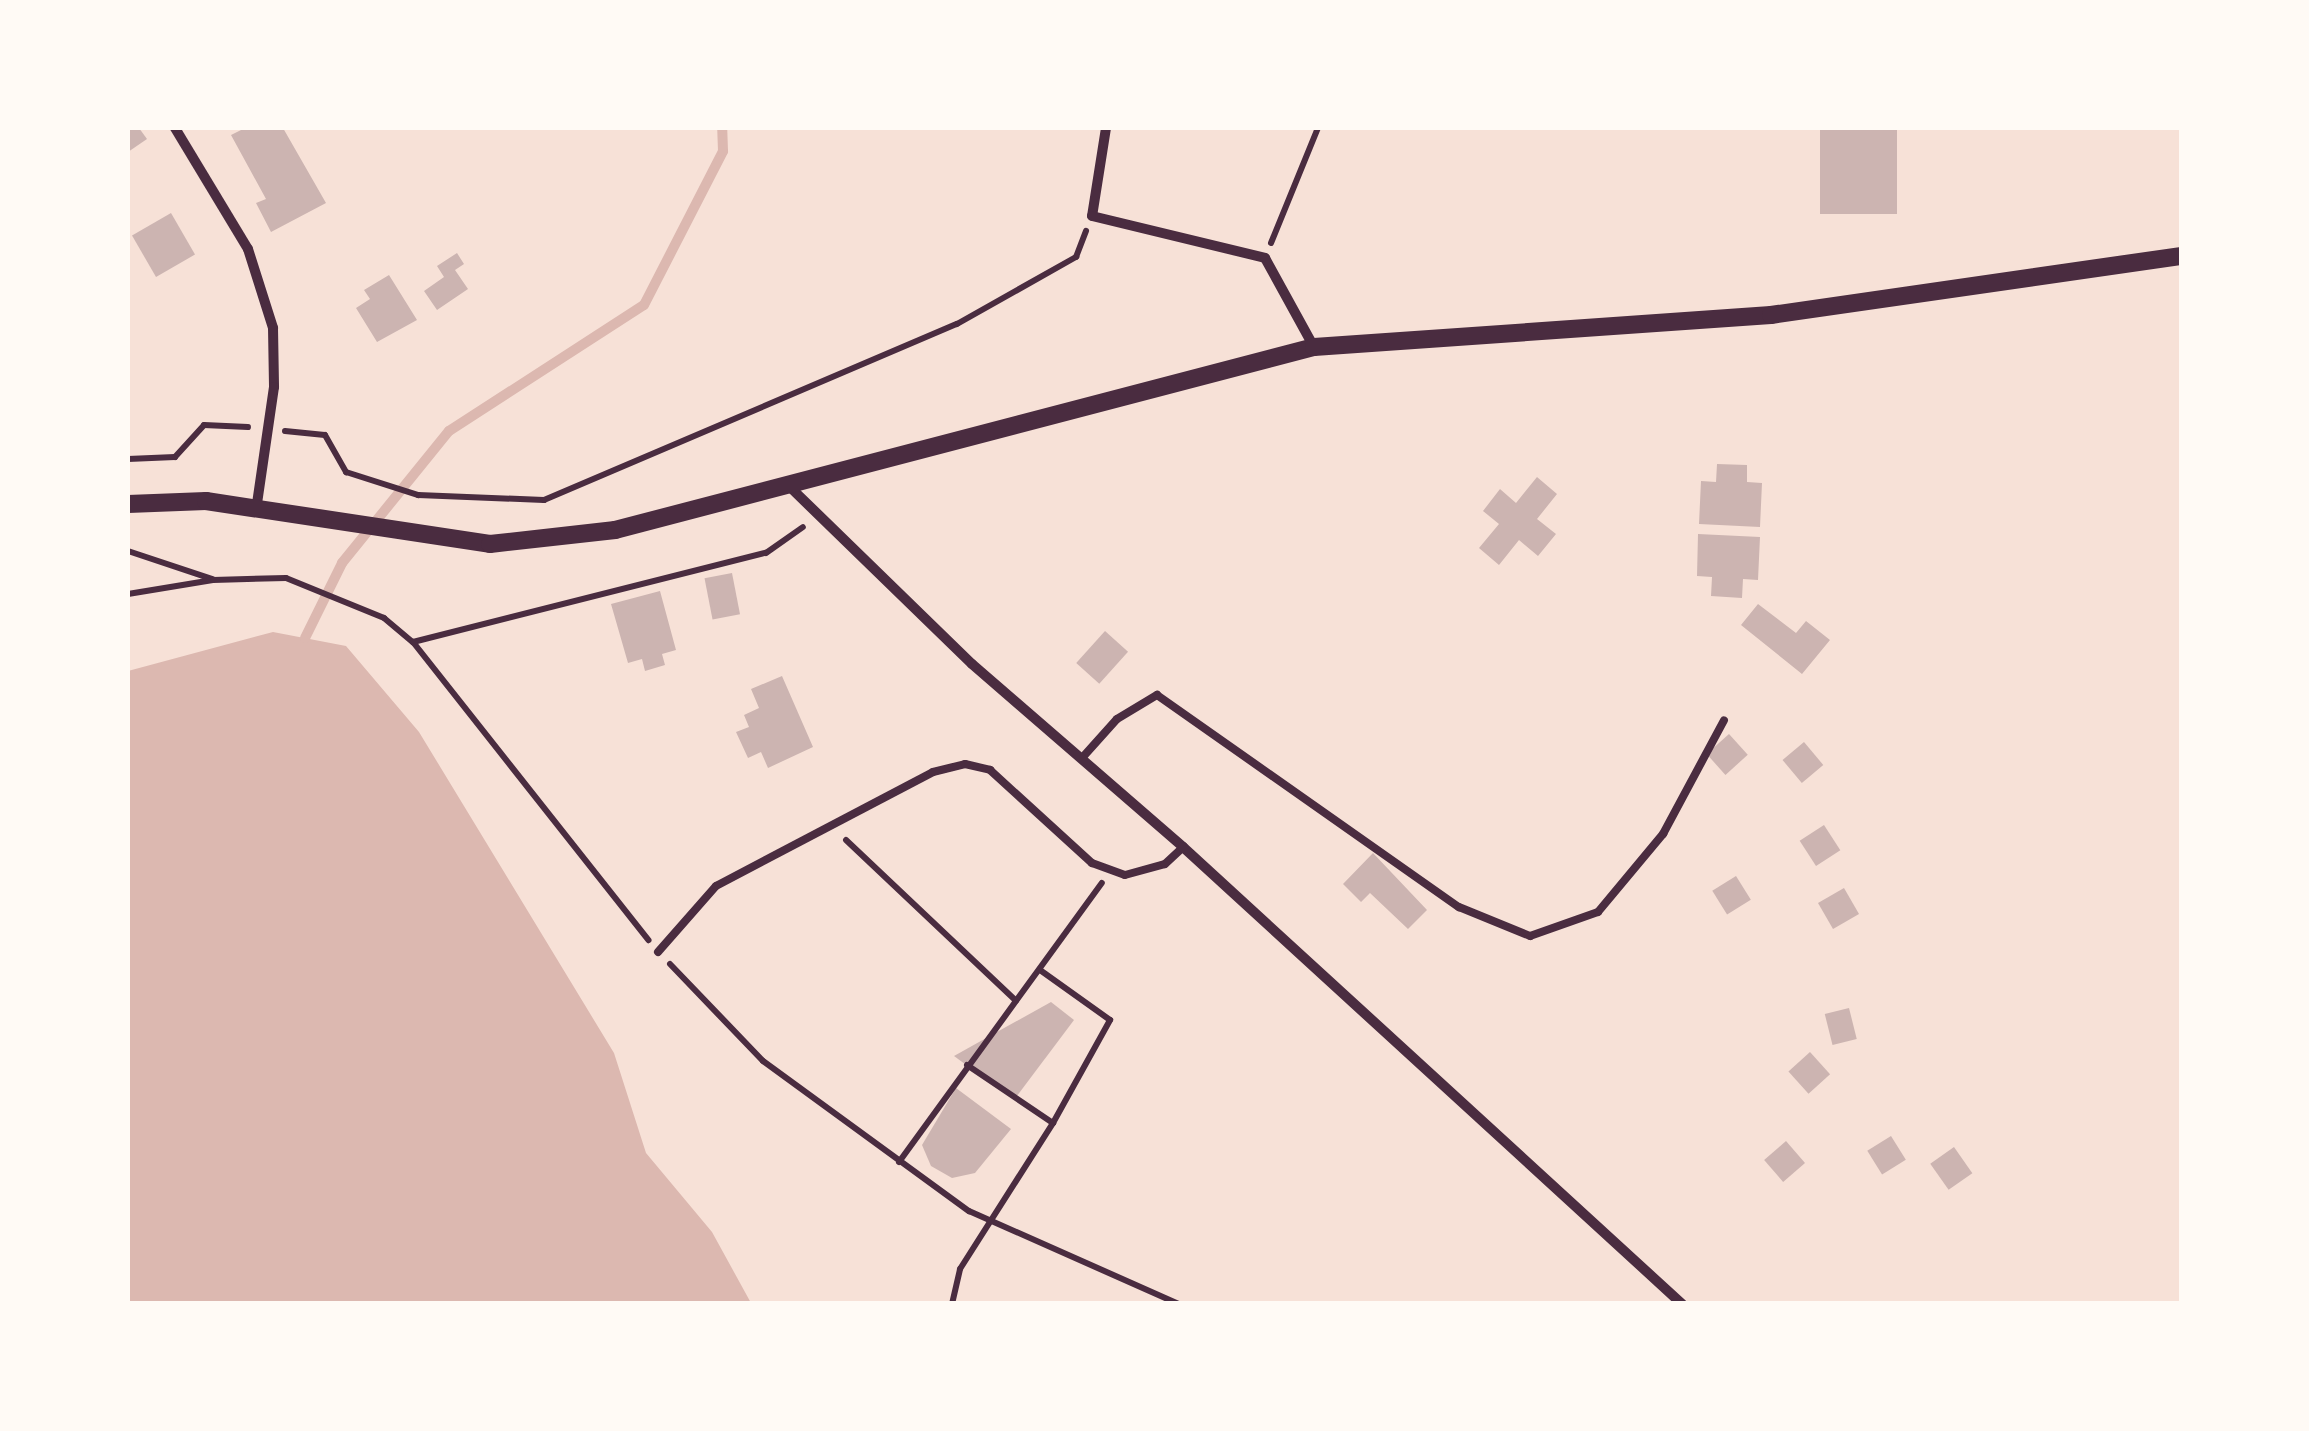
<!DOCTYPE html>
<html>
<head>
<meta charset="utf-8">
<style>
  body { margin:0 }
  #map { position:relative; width:2309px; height:1431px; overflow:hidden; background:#f7e1d7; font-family:"PT Sans Narrow",sans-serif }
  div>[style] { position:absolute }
  .water>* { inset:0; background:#dcb8b0 }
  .stream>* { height:10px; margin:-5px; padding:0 5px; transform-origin:5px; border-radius:5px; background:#dcb8b0 }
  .building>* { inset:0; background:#ccb4b1; transform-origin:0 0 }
  .path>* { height:6px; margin:-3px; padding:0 3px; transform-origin:3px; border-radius:3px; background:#4a2c40 }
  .service>* { height:8px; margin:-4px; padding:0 4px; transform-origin:4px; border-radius:4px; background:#4a2c40 }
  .minor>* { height:10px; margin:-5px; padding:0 5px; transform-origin:5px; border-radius:5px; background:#4a2c40 }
  .tertiary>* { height:18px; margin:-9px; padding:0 9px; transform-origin:9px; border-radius:9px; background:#4a2c40 }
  span { translate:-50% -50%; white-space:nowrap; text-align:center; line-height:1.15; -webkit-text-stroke:10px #fffaf5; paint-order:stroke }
  .frame { position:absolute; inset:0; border:130px solid #fffaf5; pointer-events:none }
</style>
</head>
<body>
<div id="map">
  <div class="water">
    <i style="clip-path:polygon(273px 632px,346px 646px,419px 732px,614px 1053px,646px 1153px,712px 1232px,751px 1303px,128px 1303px,128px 671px)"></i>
  </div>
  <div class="stream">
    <i style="left:305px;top:638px;width:84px;rotate:-63.7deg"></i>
    <i style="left:342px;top:563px;width:170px;rotate:-51deg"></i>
    <i style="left:449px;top:431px;width:232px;rotate:-32.9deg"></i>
    <i style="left:644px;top:305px;width:173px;rotate:-62.8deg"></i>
    <i style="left:723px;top:151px;width:23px;rotate:-92deg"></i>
  </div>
  <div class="building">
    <i style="clip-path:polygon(128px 128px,139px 128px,147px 139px,128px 152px)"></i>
    <i style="clip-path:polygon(245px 128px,283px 128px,326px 203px,271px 232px,256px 203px,266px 199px,231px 135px)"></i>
    <i style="left:1820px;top:128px;width:77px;height:86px"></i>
    <i style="left:171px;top:213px;width:48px;height:45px;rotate:60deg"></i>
    <i style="clip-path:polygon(457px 253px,464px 264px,455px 270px,468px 289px,437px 310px,424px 291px,444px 277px,437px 266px)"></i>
    <i style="clip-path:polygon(389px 275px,417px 320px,377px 342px,356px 308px,370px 299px,364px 290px)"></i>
    <i style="clip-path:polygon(1717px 464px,1747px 465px,1747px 482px,1762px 483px,1760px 527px,1699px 524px,1701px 481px,1716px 482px)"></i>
    <i style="clip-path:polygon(1537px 477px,1557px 494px,1537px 519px,1556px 534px,1538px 556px,1519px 540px,1499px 565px,1479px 548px,1499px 524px,1483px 511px,1500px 489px,1516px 503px)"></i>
    <i style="clip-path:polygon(1698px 534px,1760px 537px,1758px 580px,1743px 579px,1742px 598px,1711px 596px,1712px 577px,1697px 576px)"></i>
    <i style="left:732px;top:573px;width:42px;height:28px;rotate:79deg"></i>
    <i style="clip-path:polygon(660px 591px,676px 650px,662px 654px,665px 665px,645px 671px,642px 659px,628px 663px,611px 604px)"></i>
    <i style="clip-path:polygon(1758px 604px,1796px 633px,1806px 621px,1830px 640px,1802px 674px,1741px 625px)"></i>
    <i style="left:1105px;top:631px;width:31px;height:43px;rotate:42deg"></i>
    <i style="clip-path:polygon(782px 676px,813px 747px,768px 768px,761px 752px,748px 758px,736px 732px,749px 727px,744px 715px,759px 708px,751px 689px)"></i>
    <i style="left:1729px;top:734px;width:28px;height:30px;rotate:48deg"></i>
    <i style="left:1804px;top:742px;width:30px;height:28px;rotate:50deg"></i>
    <i style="left:1824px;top:825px;width:30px;height:29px;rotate:57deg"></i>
    <i style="clip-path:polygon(1373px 853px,1427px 910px,1408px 929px,1370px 893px,1361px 902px,1343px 884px)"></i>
    <i style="left:1736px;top:876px;width:28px;height:28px;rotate:58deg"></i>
    <i style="left:1844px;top:888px;width:30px;height:30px;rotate:60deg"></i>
    <i style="clip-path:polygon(1051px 1002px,1074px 1020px,1014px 1100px,954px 1056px)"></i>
    <i style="left:1849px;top:1008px;width:32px;height:25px;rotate:76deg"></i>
    <i style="left:1810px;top:1052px;width:30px;height:29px;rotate:48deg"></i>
    <i style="clip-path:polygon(956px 1088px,1011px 1129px,975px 1173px,952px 1178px,931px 1166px,922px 1145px)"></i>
    <i style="left:1891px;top:1136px;width:28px;height:28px;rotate:58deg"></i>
    <i style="left:1786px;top:1141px;width:29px;height:29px;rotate:49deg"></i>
    <i style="left:1954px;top:1147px;width:32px;height:29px;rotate:55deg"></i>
  </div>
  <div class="path">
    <i style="left:1271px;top:243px;width:124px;rotate:-67.8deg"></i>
    <i style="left:285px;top:431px;width:40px;rotate:5.7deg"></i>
    <i style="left:325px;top:435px;width:43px;rotate:60.4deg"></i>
    <i style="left:346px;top:472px;width:76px;rotate:17.7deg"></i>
    <i style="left:418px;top:495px;width:126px;rotate:2.3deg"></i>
    <i style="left:544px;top:500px;width:449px;rotate:-23.1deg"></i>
    <i style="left:957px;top:324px;width:137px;rotate:-29.4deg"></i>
    <i style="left:1076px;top:257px;width:28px;rotate:-69deg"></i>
    <i style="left:128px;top:459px;width:47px;rotate:-2.4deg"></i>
    <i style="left:175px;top:457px;width:43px;rotate:-47.8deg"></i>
    <i style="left:204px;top:425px;width:44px;rotate:2.6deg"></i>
    <i style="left:128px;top:551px;width:89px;rotate:18.4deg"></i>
    <i style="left:128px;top:594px;width:86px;rotate:-9.4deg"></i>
    <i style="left:213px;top:580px;width:73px;rotate:-1.6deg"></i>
    <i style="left:286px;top:578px;width:106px;rotate:22.2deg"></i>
    <i style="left:384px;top:618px;width:38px;rotate:40deg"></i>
    <i style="left:413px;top:642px;width:380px;rotate:51.7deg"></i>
    <i style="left:413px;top:642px;width:364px;rotate:-14.2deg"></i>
    <i style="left:766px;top:553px;width:45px;rotate:-35.1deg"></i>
    <i style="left:846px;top:840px;width:234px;rotate:43.4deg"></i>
    <i style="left:670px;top:964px;width:134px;rotate:46.2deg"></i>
    <i style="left:763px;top:1061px;width:255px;rotate:36.1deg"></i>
    <i style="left:969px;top:1211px;width:230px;rotate:23.9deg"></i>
    <i style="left:967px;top:1065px;width:104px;rotate:34deg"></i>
    <i style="left:1053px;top:1123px;width:118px;rotate:-61deg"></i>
    <i style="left:1110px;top:1020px;width:86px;rotate:-144.5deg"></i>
    <i style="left:899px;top:1162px;width:345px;rotate:-54deg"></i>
    <i style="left:952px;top:1304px;width:36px;rotate:-77deg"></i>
    <i style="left:960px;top:1269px;width:173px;rotate:-57.5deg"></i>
  </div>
  <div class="service">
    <i style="left:1082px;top:758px;width:52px;rotate:-48.1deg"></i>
    <i style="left:1117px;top:719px;width:47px;rotate:-31deg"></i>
    <i style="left:1157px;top:695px;width:369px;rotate:35.1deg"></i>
    <i style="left:1459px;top:907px;width:77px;rotate:22.2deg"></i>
    <i style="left:1530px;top:936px;width:72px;rotate:-19.4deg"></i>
    <i style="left:1598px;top:912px;width:102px;rotate:-50.2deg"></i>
    <i style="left:1663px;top:834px;width:129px;rotate:-61.8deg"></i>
    <i style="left:658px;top:952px;width:88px;rotate:-48.7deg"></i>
    <i style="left:716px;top:886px;width:245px;rotate:-27.7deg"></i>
    <i style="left:933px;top:772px;width:33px;rotate:-14deg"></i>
    <i style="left:965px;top:764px;width:26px;rotate:13deg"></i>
    <i style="left:990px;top:770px;width:138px;rotate:42.4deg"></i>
    <i style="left:1092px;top:863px;width:35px;rotate:20deg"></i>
    <i style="left:1125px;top:875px;width:41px;rotate:-15.4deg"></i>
    <i style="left:1165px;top:864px;width:25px;rotate:-43deg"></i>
  </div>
  <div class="minor">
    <i style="left:175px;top:128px;width:141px;rotate:58.9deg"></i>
    <i style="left:248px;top:249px;width:83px;rotate:72.4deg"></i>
    <i style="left:273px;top:328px;width:59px;rotate:89deg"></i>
    <i style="left:274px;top:387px;width:124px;rotate:98.3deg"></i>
    <i style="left:1106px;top:128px;width:89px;rotate:99deg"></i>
    <i style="left:1092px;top:216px;width:178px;rotate:13.6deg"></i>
    <i style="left:1265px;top:258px;width:102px;rotate:61.2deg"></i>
    <i style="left:792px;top:489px;width:251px;rotate:44.2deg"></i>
    <i style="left:972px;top:664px;width:279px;rotate:40.9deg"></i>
    <i style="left:1183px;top:847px;width:677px;rotate:42.48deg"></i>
  </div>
  <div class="tertiary">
    <i style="left:128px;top:504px;width:78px;rotate:-2.2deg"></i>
    <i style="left:206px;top:501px;width:287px;rotate:8.6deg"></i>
    <i style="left:490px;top:544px;width:126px;rotate:-6.4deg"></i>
    <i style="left:615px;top:530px;width:723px;rotate:-14.67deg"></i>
    <i style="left:1314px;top:347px;width:458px;rotate:-4deg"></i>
    <i style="left:1771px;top:315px;width:415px;rotate:-8.2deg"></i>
  </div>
  <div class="frame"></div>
</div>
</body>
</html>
